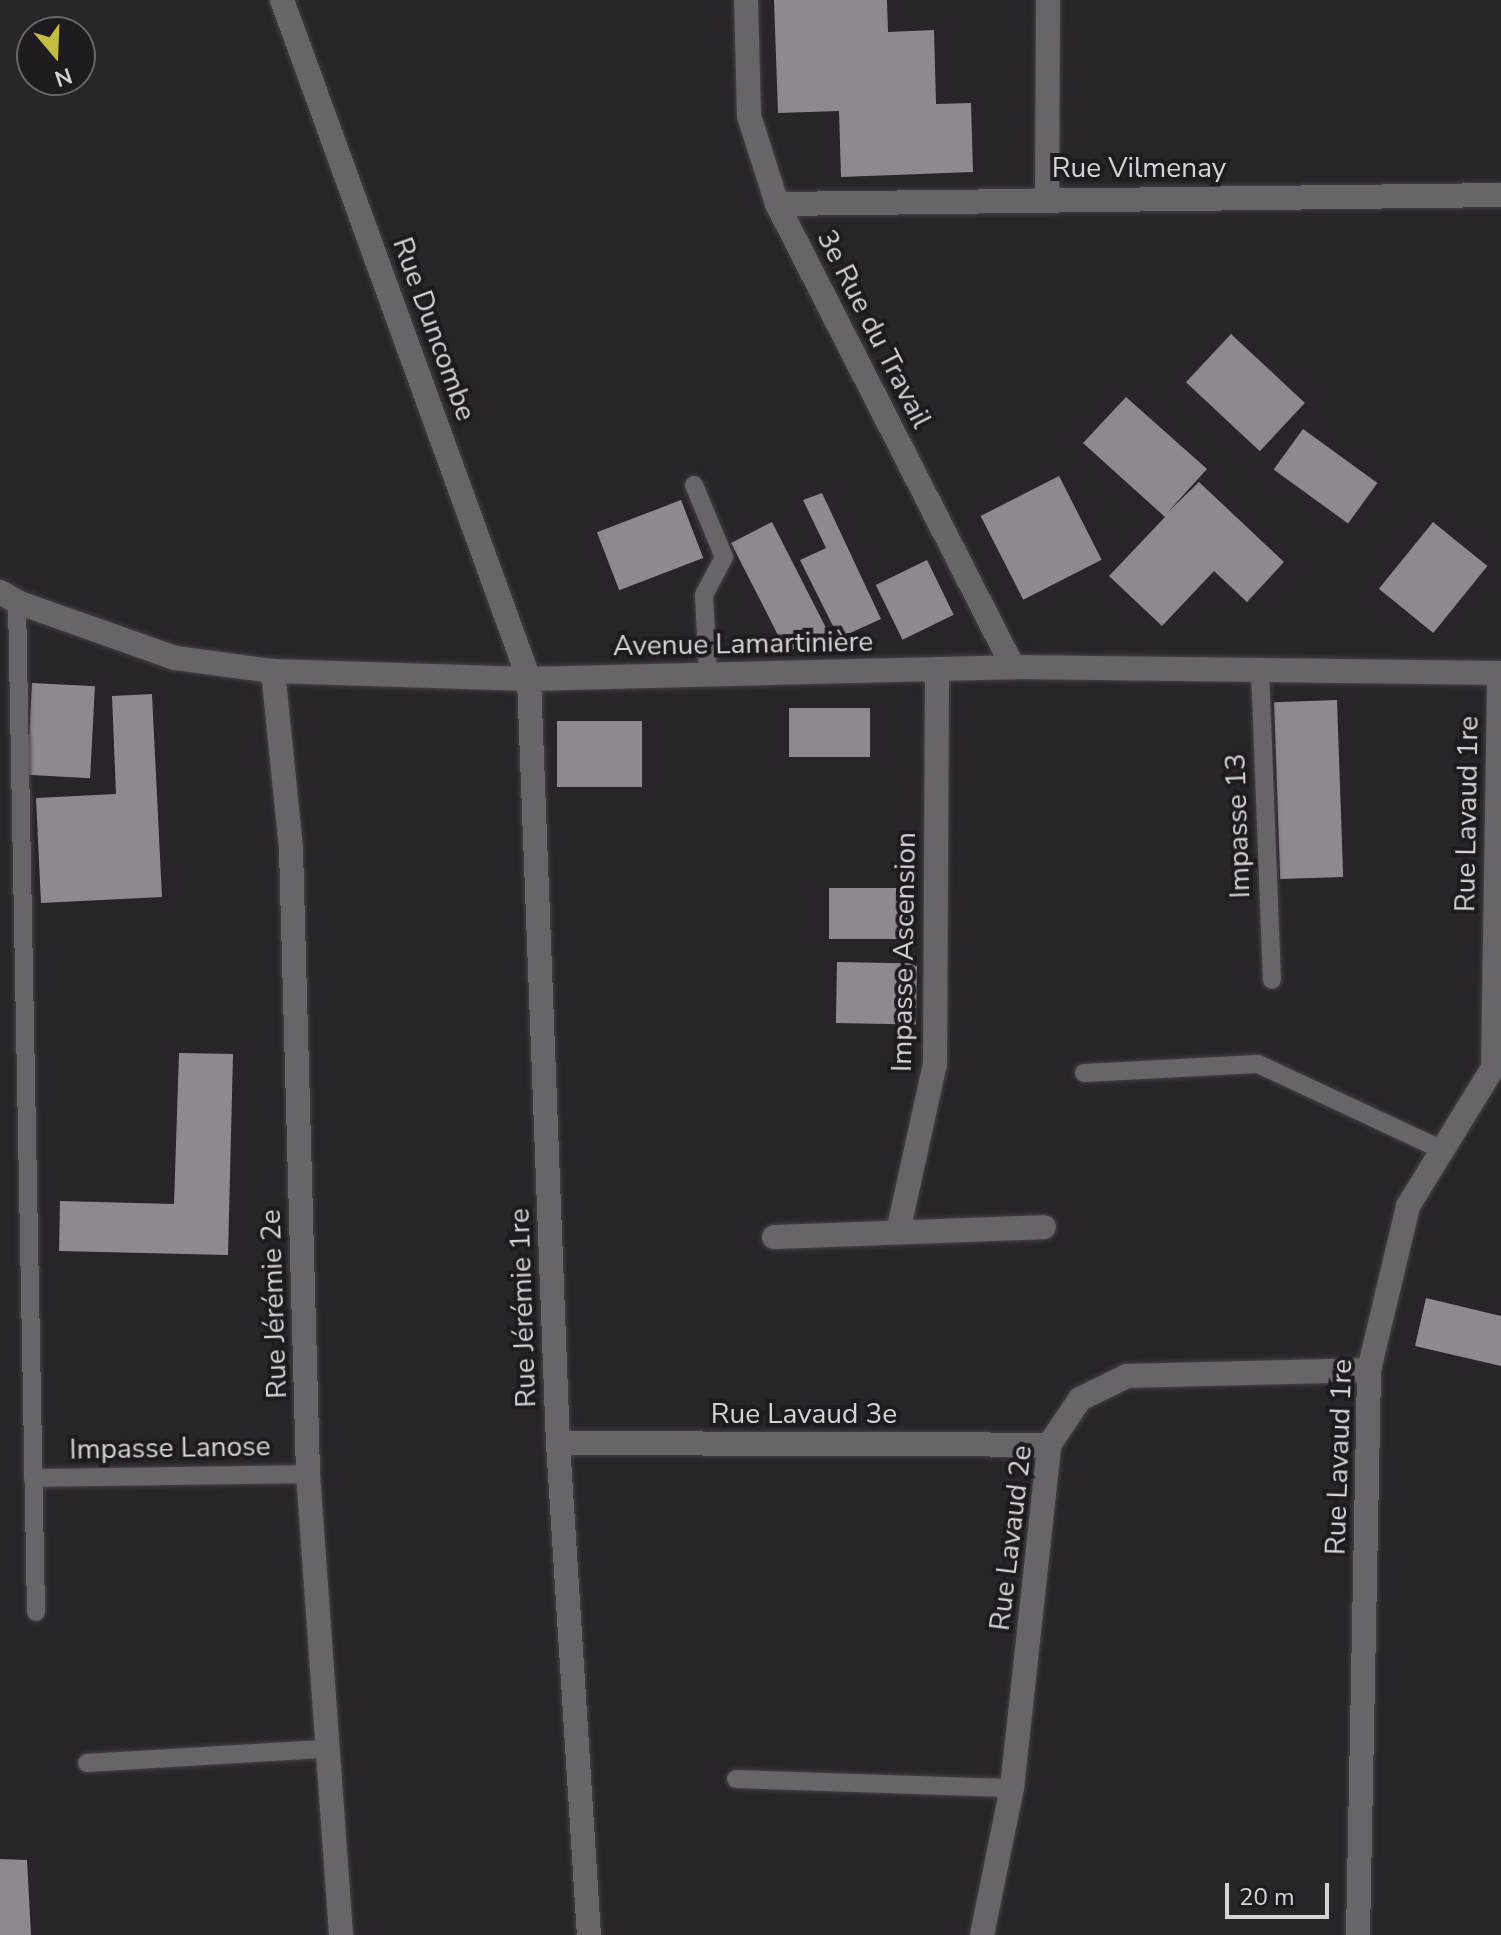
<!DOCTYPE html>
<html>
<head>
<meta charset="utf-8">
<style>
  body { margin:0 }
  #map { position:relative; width:1501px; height:1935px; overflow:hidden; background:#29242a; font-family:"Nunito Sans",sans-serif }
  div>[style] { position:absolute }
  .building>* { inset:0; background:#8f8890; transform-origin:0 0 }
  .roads { filter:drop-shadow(0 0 2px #454046) drop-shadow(0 0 2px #454046) }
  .lane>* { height:18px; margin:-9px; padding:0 9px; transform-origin:9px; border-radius:9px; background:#69636a }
  .street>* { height:24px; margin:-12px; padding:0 12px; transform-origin:12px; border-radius:12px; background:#69636a }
  .secondary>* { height:24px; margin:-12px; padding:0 12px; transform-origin:12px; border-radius:12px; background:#69636a }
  span { translate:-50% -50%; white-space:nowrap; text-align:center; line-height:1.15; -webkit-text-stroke:8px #1f1a20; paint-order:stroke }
  .street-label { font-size:28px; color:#d6d2d7 }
  .north { position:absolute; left:16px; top:16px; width:80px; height:80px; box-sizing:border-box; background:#1f1a20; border:2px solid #686469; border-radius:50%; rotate:161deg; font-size:22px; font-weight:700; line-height:32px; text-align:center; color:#d6d2d7 }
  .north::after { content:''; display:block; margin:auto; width:28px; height:36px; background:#c2bd3f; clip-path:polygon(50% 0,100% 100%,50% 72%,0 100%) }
  .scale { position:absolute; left:1225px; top:1883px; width:104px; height:36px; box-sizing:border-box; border:4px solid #d6d2d7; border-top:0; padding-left:10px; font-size:24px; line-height:28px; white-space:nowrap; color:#d6d2d7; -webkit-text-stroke:6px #1f1a20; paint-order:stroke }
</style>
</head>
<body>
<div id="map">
  <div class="building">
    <i style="clip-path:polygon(774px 0,887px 0,888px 32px,934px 30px,936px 104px,971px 103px,973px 172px,841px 177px,839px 111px,778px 113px)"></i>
    <i style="left:1231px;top:334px;width:101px;height:66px;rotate:43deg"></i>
    <i style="clip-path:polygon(1126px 397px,1207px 469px,1167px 513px,1199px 482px,1284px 562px,1247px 602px,1214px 571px,1162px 626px,1109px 576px,1165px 517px,1083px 443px)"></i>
    <i style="left:1303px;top:429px;width:92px;height:50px;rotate:36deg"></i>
    <i style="left:1059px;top:476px;width:94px;height:88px;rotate:63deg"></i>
    <i style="clip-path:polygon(822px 493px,881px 619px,839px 638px,800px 560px,826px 548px,803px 500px)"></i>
    <i style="left:681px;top:500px;width:62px;height:90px;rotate:69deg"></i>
    <i style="left:772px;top:522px;width:123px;height:46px;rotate:63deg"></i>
    <i style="left:1433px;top:522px;width:70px;height:86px;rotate:39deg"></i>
    <i style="left:927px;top:560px;width:61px;height:57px;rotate:64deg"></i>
    <i style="left:32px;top:683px;width:63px;height:92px;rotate:3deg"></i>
    <i style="clip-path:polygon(152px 694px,162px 897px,41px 903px,36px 798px,116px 794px,112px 696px)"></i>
    <i style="left:1337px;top:700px;width:177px;height:63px;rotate:88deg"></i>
    <i style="left:870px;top:708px;width:49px;height:81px;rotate:90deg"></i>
    <i style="left:557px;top:721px;width:85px;height:66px"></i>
    <i style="left:829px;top:888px;width:83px;height:51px"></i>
    <i style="left:837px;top:962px;width:80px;height:61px;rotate:1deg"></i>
    <i style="clip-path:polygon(179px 1053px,233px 1054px,228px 1255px,59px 1251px,60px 1201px,174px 1204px)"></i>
    <i style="clip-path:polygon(1426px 1298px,1501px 1316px,1501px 1366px,1415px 1346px)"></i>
    <i style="clip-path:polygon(0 1859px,27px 1860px,31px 1935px,0 1935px)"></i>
  </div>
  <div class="roads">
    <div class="lane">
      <i style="left:694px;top:485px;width:78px;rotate:67.4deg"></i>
      <i style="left:724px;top:557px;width:43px;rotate:117.8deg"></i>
      <i style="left:704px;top:595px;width:79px;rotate:87.1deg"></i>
      <i style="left:17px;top:602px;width:1010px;rotate:88.92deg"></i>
      <i style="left:1260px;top:669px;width:311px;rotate:87.8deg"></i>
      <i style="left:1084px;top:1073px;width:174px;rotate:-3deg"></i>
      <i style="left:1258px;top:1064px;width:201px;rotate:25deg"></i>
      <i style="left:33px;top:1478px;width:275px;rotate:-0.8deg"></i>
      <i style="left:87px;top:1763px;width:239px;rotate:-3.4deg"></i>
      <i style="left:736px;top:1779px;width:276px;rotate:1.9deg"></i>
    </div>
    <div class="street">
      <i style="left:282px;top:0;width:723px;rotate:70.01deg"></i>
      <i style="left:529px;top:679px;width:765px;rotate:87.83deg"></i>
      <i style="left:558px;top:1443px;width:493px;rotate:86.4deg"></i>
      <i style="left:746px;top:0;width:116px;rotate:88.5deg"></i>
      <i style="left:749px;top:116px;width:92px;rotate:72.3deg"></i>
      <i style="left:777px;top:204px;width:520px;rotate:62.99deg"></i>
      <i style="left:1047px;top:199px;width:199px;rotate:-89.7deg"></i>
      <i style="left:777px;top:204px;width:724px;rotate:-0.71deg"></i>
      <i style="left:273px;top:671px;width:179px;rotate:84.2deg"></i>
      <i style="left:291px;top:849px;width:625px;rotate:88.44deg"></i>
      <i style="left:308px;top:1474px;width:462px;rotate:85.9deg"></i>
      <i style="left:898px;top:1232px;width:172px;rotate:-77.6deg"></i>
      <i style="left:935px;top:1064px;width:395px;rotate:-89.7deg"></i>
      <i style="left:774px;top:1237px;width:270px;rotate:-2.1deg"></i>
      <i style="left:558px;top:1443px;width:491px;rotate:0.2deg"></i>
      <i style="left:982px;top:1935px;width:150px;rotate:-78.5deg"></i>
      <i style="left:1012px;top:1788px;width:345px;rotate:-83.8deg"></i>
      <i style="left:1049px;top:1445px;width:55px;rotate:-56deg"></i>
      <i style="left:1080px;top:1399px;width:52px;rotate:-26.1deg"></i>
      <i style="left:1127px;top:1376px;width:242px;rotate:-1.4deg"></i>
      <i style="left:1358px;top:1935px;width:565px;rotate:-88.88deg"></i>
      <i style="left:1369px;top:1370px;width:169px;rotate:-76.6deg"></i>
      <i style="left:1408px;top:1206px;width:162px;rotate:-58.4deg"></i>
      <i style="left:1493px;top:1068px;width:395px;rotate:-89.1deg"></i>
    </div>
    <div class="secondary">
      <i style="left:0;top:592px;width:20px;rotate:30deg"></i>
      <i style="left:17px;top:602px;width:168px;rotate:19.5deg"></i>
      <i style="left:175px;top:658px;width:99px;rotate:7.6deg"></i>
      <i style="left:273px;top:671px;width:256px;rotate:1.8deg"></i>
      <i style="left:529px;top:679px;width:484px;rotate:-1.4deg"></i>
      <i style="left:1013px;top:667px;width:488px;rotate:0.7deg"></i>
    </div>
  </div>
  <div class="street-label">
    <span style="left:1139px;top:168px">Rue Vilmenay</span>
    <span style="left:434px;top:329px;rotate:70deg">Rue Duncombe</span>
    <span style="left:874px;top:329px;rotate:63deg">3e Rue du Travail</span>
    <span style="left:743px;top:644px;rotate:-1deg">Avenue Lamartinière</span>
    <span style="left:1467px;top:814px;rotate:-89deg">Rue Lavaud 1re</span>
    <span style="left:1238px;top:826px;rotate:-92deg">Impasse 13</span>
    <span style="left:904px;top:952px;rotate:-89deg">Impasse Ascension</span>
    <span style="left:274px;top:1304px;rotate:-92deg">Rue Jérémie 2e</span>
    <span style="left:523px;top:1308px;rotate:-92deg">Rue Jérémie 1re</span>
    <span style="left:804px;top:1414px">Rue Lavaud 3e</span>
    <span style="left:170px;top:1448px;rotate:-1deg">Impasse Lanose</span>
    <span style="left:1339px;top:1457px;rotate:-88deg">Rue Lavaud 1re</span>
    <span style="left:1011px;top:1538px;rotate:-83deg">Rue Lavaud 2e</span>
  </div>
  <div class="north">N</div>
  <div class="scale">20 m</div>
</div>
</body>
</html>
